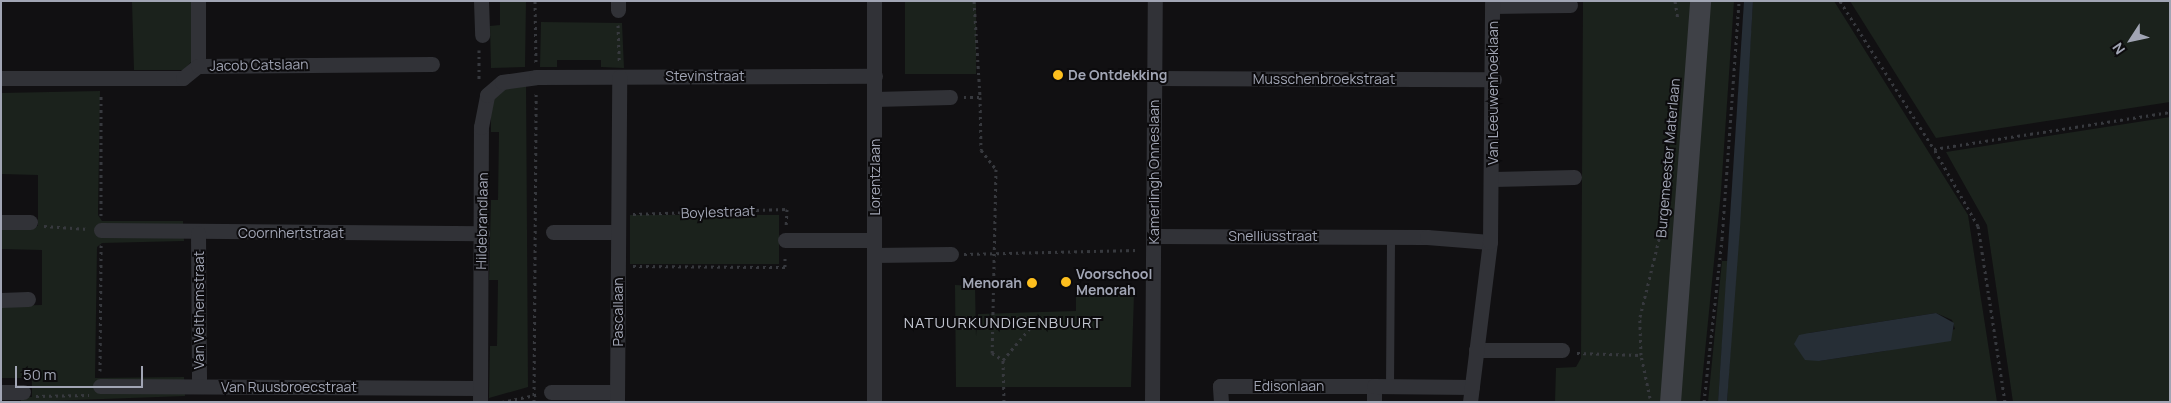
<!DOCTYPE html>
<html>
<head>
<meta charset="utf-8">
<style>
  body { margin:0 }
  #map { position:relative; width:2171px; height:403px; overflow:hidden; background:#111012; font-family:Manrope,sans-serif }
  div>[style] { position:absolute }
  .green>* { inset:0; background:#1b221c; transform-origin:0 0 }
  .water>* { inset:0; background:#262e36 }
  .path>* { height:3px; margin-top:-1.5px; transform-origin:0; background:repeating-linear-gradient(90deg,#37393e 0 2.5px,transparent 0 6.5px) }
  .lane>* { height:8px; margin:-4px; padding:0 4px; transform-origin:4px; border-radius:4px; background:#313237 }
  .street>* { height:15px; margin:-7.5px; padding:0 7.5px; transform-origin:7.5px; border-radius:7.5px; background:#313237 }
  .secondary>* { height:21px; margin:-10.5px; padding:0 10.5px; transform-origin:10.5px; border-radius:10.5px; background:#3f4147 }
  .dots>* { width:14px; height:14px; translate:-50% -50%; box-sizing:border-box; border:2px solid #0c0b0d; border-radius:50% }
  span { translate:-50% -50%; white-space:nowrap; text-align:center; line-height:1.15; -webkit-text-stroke:4px #0c0b0d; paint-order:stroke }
  .street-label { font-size:14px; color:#a1a5b4 }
  .poi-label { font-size:14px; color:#a1a5b4; font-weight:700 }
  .left { translate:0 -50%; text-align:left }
  .right { translate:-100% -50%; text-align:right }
  .neighbourhood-label { font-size:15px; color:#c2c5d0; letter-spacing:1px }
  .frame { position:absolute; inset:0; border:2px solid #a1a5b4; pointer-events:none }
  .north { position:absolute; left:2106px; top:15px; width:50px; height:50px; -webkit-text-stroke:4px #0c0b0d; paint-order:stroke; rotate:235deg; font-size:14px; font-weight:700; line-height:20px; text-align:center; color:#a1a5b4 }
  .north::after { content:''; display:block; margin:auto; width:18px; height:22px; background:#a1a5b4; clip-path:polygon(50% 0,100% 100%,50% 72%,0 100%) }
  .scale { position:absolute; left:15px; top:366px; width:128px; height:22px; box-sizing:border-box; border:2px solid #a1a5b4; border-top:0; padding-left:6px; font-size:15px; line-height:18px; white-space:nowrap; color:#a1a5b4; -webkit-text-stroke:4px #0c0b0d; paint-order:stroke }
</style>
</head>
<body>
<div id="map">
  <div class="green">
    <i style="clip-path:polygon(132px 1px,192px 1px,192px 61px,184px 70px,134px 70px)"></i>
    <i style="clip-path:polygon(500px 1px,526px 1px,525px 67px,491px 68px,490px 26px,500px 25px)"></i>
    <i style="left:905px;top:1px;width:71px;height:73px"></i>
    <i style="clip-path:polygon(1583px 1px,1691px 1px,1662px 402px,1555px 402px,1556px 368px,1576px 367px,1581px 358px)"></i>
    <i style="clip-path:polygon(1710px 1px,1734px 1px,1721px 191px,1700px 402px,1679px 402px)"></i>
    <i style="clip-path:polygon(evenodd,1753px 1px,1834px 1px,1968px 215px,1997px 402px,1727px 402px,1753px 1px,1936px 313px,1952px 320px,1955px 329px,1885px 351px,1819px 361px,1809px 333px,1936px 313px)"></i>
    <i style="clip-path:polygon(1850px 1px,2170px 1px,2170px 102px,1936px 138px)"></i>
    <i style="clip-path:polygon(541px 22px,622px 23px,624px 68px,601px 67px,601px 60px,557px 60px,557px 67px,540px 67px)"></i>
    <i style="clip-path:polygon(526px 81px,528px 387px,489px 398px,490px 346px,497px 346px,498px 280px,489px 280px,491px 200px,498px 200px,499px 132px,491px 132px,491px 90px)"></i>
    <i style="clip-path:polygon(100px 91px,98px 215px,102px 221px,183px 221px,184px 241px,102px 243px,97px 247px,95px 378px,184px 377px,185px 396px,21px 402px,21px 397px,32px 397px,32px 378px,1px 378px,1px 306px,42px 305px,42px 250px,1px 249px,1px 227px,38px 226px,38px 175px,1px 174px,1px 93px)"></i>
    <i style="clip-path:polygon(2170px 117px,2170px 402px,2013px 402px,1987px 225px,1946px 152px)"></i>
    <i style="left:630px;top:215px;width:149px;height:49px"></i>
    <i style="clip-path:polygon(1722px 261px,1728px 261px,1718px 402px,1708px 402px)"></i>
    <i style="clip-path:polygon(955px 285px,975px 286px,976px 336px,978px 314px,1076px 311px,1076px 293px,1134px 294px,1131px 387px,956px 387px)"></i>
  </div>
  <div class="water">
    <i style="clip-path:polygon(1744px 1px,1753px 1px,1740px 228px,1727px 402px,1718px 402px)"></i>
    <i style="clip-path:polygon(1936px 313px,1954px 323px,1951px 341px,1819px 361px,1805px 360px,1794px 344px,1799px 335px,1809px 333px)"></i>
  </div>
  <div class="path">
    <i style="left:535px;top:1px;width:62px;rotate:89.1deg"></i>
    <i style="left:974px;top:1px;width:96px;rotate:86.4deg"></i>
    <i style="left:1675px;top:1px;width:19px;rotate:81deg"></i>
    <i style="left:1840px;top:1px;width:175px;rotate:57.6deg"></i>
    <i style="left:618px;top:25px;width:37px;rotate:88deg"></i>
    <i style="left:479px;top:50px;width:31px;rotate:90deg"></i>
    <i style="left:964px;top:97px;width:16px"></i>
    <i style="left:980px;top:97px;width:53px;rotate:88.9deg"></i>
    <i style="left:981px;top:150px;width:24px;rotate:52deg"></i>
    <i style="left:996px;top:169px;width:184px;rotate:91.2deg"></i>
    <i style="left:992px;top:353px;width:13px;rotate:32deg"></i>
    <i style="left:633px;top:214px;width:154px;rotate:-1.9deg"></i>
    <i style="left:787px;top:209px;width:17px;rotate:93deg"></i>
    <i style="left:101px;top:216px;width:123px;rotate:-90deg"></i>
    <i style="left:44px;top:226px;width:44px;rotate:3.9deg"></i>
    <i style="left:964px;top:254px;width:174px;rotate:-1.3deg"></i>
    <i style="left:633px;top:266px;width:152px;rotate:0.4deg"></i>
    <i style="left:785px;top:267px;width:12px;rotate:-90deg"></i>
    <i style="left:1577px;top:353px;width:63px;rotate:1.8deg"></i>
    <i style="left:100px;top:371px;width:126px;rotate:-89.5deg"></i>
    <i style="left:36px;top:396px;width:53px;rotate:-1.1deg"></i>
    <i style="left:1650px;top:398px;width:44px;rotate:-101.8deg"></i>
    <i style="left:1641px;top:355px;width:38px;rotate:-92deg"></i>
    <i style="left:1640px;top:317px;width:97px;rotate:-76.3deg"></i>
    <i style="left:502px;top:402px;width:35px;rotate:-12deg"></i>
    <i style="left:534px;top:402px;width:310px;rotate:-89.6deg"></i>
    <i style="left:1004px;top:402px;width:42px;rotate:-91.4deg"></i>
    <i style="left:1003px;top:360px;width:57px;rotate:-49.9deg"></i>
    <i style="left:1704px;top:402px;width:164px;rotate:-83.7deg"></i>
    <i style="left:1722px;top:239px;width:239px;rotate:-85.9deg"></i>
    <i style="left:2005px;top:402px;width:178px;rotate:-98.7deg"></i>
    <i style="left:1978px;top:226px;width:89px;rotate:-119.7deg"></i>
    <i style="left:1934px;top:149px;width:239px;rotate:-8.9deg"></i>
  </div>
  <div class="lane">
    <i style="left:1390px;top:386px;width:149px;rotate:-89.6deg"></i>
  </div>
  <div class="street">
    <i style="left:198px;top:1px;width:65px;rotate:90deg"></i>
    <i style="left:481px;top:1px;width:34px;rotate:88deg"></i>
    <i style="left:618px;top:1px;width:9px;rotate:90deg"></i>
    <i style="left:1492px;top:6px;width:78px;rotate:-0.7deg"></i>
    <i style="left:1px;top:78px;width:182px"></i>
    <i style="left:183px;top:78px;width:19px;rotate:-39deg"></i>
    <i style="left:198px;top:66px;width:234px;rotate:-0.5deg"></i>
    <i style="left:1154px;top:78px;width:340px;rotate:0.2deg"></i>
    <i style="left:875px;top:99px;width:75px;rotate:-1.5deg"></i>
    <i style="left:1493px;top:179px;width:81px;rotate:-1.4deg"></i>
    <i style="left:1px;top:222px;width:29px"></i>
    <i style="left:101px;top:230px;width:381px;rotate:0.5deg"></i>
    <i style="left:553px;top:232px;width:65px"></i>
    <i style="left:198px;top:233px;width:153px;rotate:89.6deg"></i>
    <i style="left:1154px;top:236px;width:273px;rotate:0.2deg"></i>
    <i style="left:1427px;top:237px;width:63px;rotate:4.5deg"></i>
    <i style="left:785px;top:240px;width:89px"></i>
    <i style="left:874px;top:255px;width:77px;rotate:-0.7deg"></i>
    <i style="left:1px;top:300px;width:27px;rotate:-2deg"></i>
    <i style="left:1476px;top:350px;width:86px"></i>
    <i style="left:100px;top:386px;width:378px;rotate:0.3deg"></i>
    <i style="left:1px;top:392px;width:22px"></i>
    <i style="left:551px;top:392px;width:66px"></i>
    <i style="left:480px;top:402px;width:275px;rotate:-89.8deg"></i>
    <i style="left:481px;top:127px;width:33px;rotate:-79deg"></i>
    <i style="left:487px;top:95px;width:20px;rotate:-41deg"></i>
    <i style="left:502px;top:82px;width:34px;rotate:-8deg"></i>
    <i style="left:536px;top:77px;width:339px;rotate:-0.2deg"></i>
    <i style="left:617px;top:402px;width:325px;rotate:-89.6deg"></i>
    <i style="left:874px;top:402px;width:401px;rotate:-90deg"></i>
    <i style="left:1152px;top:402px;width:401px;rotate:-89.6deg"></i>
    <i style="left:1221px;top:402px;width:16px;rotate:-94deg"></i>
    <i style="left:1220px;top:386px;width:154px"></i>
    <i style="left:1374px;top:402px;width:16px;rotate:-90deg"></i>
    <i style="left:1374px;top:386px;width:98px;rotate:0.6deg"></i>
    <i style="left:1470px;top:402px;width:161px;rotate:-82.9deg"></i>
    <i style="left:1490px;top:242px;width:241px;rotate:-89.5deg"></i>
  </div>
  <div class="secondary">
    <i style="left:1670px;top:402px;width:402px;rotate:-85.7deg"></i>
  </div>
  <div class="dots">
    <i style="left:1058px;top:75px;background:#fdbf1e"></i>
    <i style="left:1066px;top:282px;background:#fdbf1e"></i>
    <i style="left:1032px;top:283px;background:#fdbf1e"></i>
  </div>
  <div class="street-label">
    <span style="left:259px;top:65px;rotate:-1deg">Jacob Catslaan</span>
    <span style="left:705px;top:76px">Stevinstraat</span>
    <span style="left:1324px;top:79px">Musschenbroekstraat</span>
    <span style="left:1493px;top:93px;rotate:-90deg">Van Leeuwenhoeklaan</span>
    <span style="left:1668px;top:158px;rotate:-85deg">Burgemeester Materlaan</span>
    <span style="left:1154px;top:172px;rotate:-90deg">Kamerlingh Onneslaan</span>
    <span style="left:875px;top:177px;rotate:-90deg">Lorentzlaan</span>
    <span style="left:718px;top:212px;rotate:-2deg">Boylestraat</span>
    <span style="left:482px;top:221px;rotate:-89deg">Hildebrandlaan</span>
    <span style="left:291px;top:233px">Coornhertstraat</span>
    <span style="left:1273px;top:236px">Snelliusstraat</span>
    <span style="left:199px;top:310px;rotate:-90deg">Van Velthemstraat</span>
    <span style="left:618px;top:312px;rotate:-90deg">Pascallaan</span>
    <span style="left:1289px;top:386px">Edisonlaan</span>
    <span style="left:289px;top:387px">Van Ruusbroecstraat</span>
  </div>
  <div class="poi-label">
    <span class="left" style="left:1068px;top:75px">De Ontdekking</span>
    <span class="left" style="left:1076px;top:282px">Voorschool<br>Menorah</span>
    <span class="right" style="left:1022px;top:283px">Menorah</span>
  </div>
  <div class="neighbourhood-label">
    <span style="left:1003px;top:323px">NATUURKUNDIGENBUURT</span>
  </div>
  <div class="frame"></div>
  <div class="north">N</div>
  <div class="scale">50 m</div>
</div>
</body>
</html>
